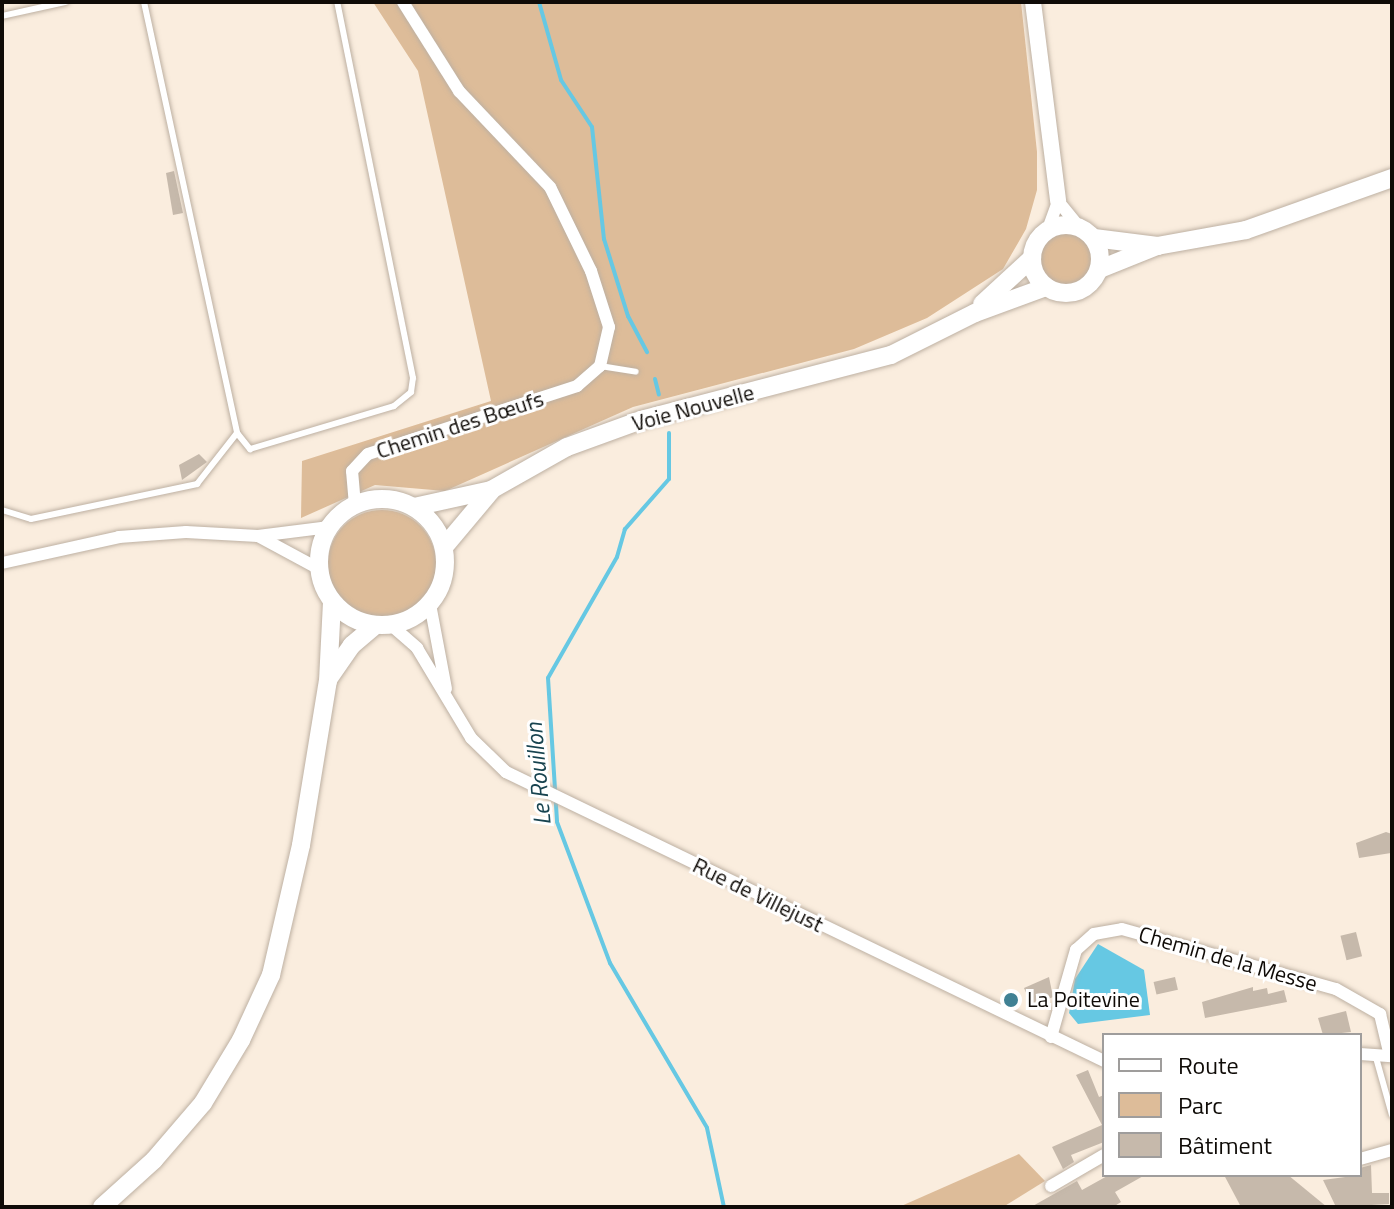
<!DOCTYPE html>
<html>
<head>
<meta charset="utf-8">
<style>
  body { margin:0 }
  #map { position:relative; width:1394px; height:1209px; overflow:hidden; background:#faedde; font-family:"Titillium Web",sans-serif }
  div>[style] { position:absolute }
  .green>* { inset:0; background:#ddbc99 }
  .round { border-radius:50% }
  .water>* { inset:0; background:#66c8e3 }
  .stream>* { height:4px; margin:-2px; padding:0 2px; transform-origin:2px; border-radius:2px; background:#66c8e3 }
  .building>* { inset:0; background:#c6b9ab; transform-origin:0 0 }
  .roads { filter:drop-shadow(0 0 2px #bdb0a2) drop-shadow(0 0 2px #bdb0a2) }
  .service>* { height:6px; margin:-3px; padding:0 3px; transform-origin:3px; border-radius:3px; background:#fff }
  .minor>* { height:12px; margin:-6px; padding:0 6px; transform-origin:6px; border-radius:6px; background:#fff }
  .tertiary>* { height:16px; margin:-8px; padding:0 8px; transform-origin:8px; border-radius:8px; background:#fff }
  .secondary>* { height:18px; margin:-9px; padding:0 9px; transform-origin:9px; border-radius:9px; background:#fff }
  .secondary>.ring { margin:-9px; padding:0; box-sizing:content-box; background:none; border:18px solid #fff; border-radius:50% }
  .dots>* { width:22px; height:22px; translate:-50% -50%; box-sizing:border-box; border:4px solid #fff; border-radius:50% }
  span { translate:-50% -50%; white-space:nowrap; text-align:center; line-height:1.15; -webkit-text-stroke:6px #fff; paint-order:stroke }
  .street-label { font-size:22px; color:#0f0b07 }
  .poi-label { font-size:22px; color:#0f0b07 }
  .left { translate:0 -50%; text-align:left }
  .water-label { font-size:24px; color:#17434f; font-style:italic }
  .frame { position:absolute; inset:0; border:4px solid #0f0b07; pointer-events:none }
  .legend { position:absolute; left:1102px; top:1033px; width:260px; height:144px; box-sizing:border-box; background:#fff; border:2px solid #9f9d9c; margin:0; padding:10px 14px; list-style:none; font-size:24px; color:#0f0b07 }
  .legend li { display:flex; align-items:center; gap:16px; height:40px }
  .legend b { width:40px; border:2px solid #9f9d9c }
</style>
</head>
<body>
<div id="map">
  <div class="green">
    <i style="clip-path:polygon(373px 2px,1021px 2px,1037px 152px,1037px 190px,1026px 229px,1003px 269px,927px 318px,854px 349px,633px 407px,445px 491px,375px 485px,301px 518px,302px 461px,491px 401px,418px 71px)"></i>
    <i class="round" style="left:1040px;top:233px;width:54px;height:54px"></i>
    <i class="round" style="left:328px;top:510px;width:108px;height:108px"></i>
    <i style="clip-path:polygon(1019px 1154px,1045px 1181px,1003px 1207px,899px 1207px)"></i>
  </div>
  <div class="water">
    <i style="clip-path:polygon(1098px 944px,1144px 970px,1150px 1015px,1078px 1024px,1069px 1013px,1075px 979px)"></i>
  </div>
  <div class="stream">
    <i style="left:539px;top:2px;width:81px;rotate:74.2deg"></i>
    <i style="left:561px;top:80px;width:56px;rotate:56.6deg"></i>
    <i style="left:592px;top:127px;width:113px;rotate:83.9deg"></i>
    <i style="left:604px;top:239px;width:81px;rotate:72.7deg"></i>
    <i style="left:628px;top:316px;width:41px;rotate:62.2deg"></i>
    <i style="left:655px;top:379px;width:16px;rotate:76deg"></i>
    <i style="left:669px;top:433px;width:46px;rotate:90deg"></i>
    <i style="left:669px;top:479px;width:67px;rotate:131.3deg"></i>
    <i style="left:625px;top:529px;width:29px;rotate:106deg"></i>
    <i style="left:617px;top:557px;width:139px;rotate:119.7deg"></i>
    <i style="left:548px;top:678px;width:144px;rotate:86.4deg"></i>
    <i style="left:557px;top:822px;width:151px;rotate:69.4deg"></i>
    <i style="left:610px;top:963px;width:191px;rotate:59.5deg"></i>
    <i style="left:707px;top:1128px;width:81px;rotate:77.9deg"></i>
  </div>
  <div class="building">
    <i style="clip-path:polygon(174px 171px,183px 213px,173px 215px,166px 173px)"></i>
    <i style="clip-path:polygon(199px 454px,207px 462px,182px 480px,179px 465px)"></i>
    <i style="clip-path:polygon(1386px 832px,1392px 834px,1391px 853px,1359px 858px,1356px 843px)"></i>
    <i style="left:1356px;top:932px;width:25px;height:16px;rotate:76deg"></i>
    <i style="clip-path:polygon(1049px 977px,1053px 997px,1032px 1006px,1024px 988px)"></i>
    <i style="left:1175px;top:977px;width:13px;height:22px;rotate:77deg"></i>
    <i style="clip-path:polygon(1253px 987px,1253px 991px,1267px 988px,1268px 994px,1284px 990px,1287px 1002px,1205px 1018px,1202px 1002px)"></i>
    <i style="clip-path:polygon(1346px 1011px,1351px 1032px,1323px 1035px,1318px 1018px)"></i>
    <i style="clip-path:polygon(1088px 1070px,1099px 1097px,1104px 1095px,1104px 1142px,1071px 1155px,1074px 1162px,1063px 1169px,1052px 1147px,1102px 1125px,1076px 1075px)"></i>
    <i style="clip-path:polygon(1371px 1165px,1372px 1193px,1389px 1193px,1389px 1204px,1336px 1207px,1323px 1180px,1360px 1175px,1360px 1168px)"></i>
    <i style="clip-path:polygon(1109px 1175px,1145px 1175px,1115px 1192px,1121px 1202px,1113px 1207px,1031px 1207px,1077px 1181px,1082px 1190px)"></i>
    <i style="clip-path:polygon(1224px 1175px,1288px 1175px,1327px 1207px,1241px 1207px)"></i>
  </div>
  <div class="roads">
    <div class="service">
      <i style="left:144px;top:2px;width:441px;rotate:77.8deg"></i>
      <i style="left:237px;top:433px;width:21px;rotate:51deg"></i>
      <i style="left:250px;top:449px;width:150px;rotate:-16.6deg"></i>
      <i style="left:394px;top:406px;width:22px;rotate:-39deg"></i>
      <i style="left:411px;top:392px;width:14px;rotate:-82deg"></i>
      <i style="left:413px;top:378px;width:384px;rotate:-101.4deg"></i>
      <i style="left:2px;top:16px;width:65px;rotate:-12.5deg"></i>
      <i style="left:600px;top:366px;width:36px;rotate:9deg"></i>
      <i style="left:2px;top:510px;width:30px;rotate:17deg"></i>
      <i style="left:31px;top:519px;width:170px;rotate:-11.9deg"></i>
      <i style="left:197px;top:484px;width:65px;rotate:-51.9deg"></i>
      <i style="left:1375px;top:1054px;width:63px;rotate:74.4deg"></i>
    </div>
    <div class="minor">
      <i style="left:1048px;top:229px;width:30px;rotate:-70deg"></i>
      <i style="left:1058px;top:201px;width:33px;rotate:51deg"></i>
      <i style="left:355px;top:505px;width:34px;rotate:-95deg"></i>
      <i style="left:352px;top:471px;width:23px;rotate:-47deg"></i>
      <i style="left:368px;top:454px;width:220px;rotate:-18deg"></i>
      <i style="left:577px;top:386px;width:30px;rotate:-41deg"></i>
      <i style="left:600px;top:366px;width:40px;rotate:-77deg"></i>
      <i style="left:609px;top:327px;width:59px;rotate:-107.8deg"></i>
      <i style="left:591px;top:271px;width:93px;rotate:-116deg"></i>
      <i style="left:550px;top:187px;width:132px;rotate:-133.5deg"></i>
      <i style="left:459px;top:91px;width:105px;rotate:-122.2deg"></i>
      <i style="left:258px;top:536px;width:69px;rotate:28.4deg"></i>
      <i style="left:2px;top:563px;width:120px;rotate:-12.5deg"></i>
      <i style="left:119px;top:537px;width:67px;rotate:-4.3deg"></i>
      <i style="left:186px;top:532px;width:72px;rotate:3.2deg"></i>
      <i style="left:258px;top:536px;width:72px;rotate:-7.2deg"></i>
      <i style="left:430px;top:604px;width:86px;rotate:79.3deg"></i>
      <i style="left:391px;top:625px;width:35px;rotate:41deg"></i>
      <i style="left:417px;top:648px;width:105px;rotate:59deg"></i>
      <i style="left:471px;top:738px;width:49px;rotate:44.2deg"></i>
      <i style="left:506px;top:772px;width:664px;rotate:25.79deg"></i>
      <i style="left:1051px;top:1037px;width:91px;rotate:-74deg"></i>
      <i style="left:1076px;top:950px;width:24px;rotate:-42deg"></i>
      <i style="left:1094px;top:934px;width:28px;rotate:-10deg"></i>
      <i style="left:1122px;top:929px;width:222px;rotate:15.7deg"></i>
      <i style="left:1336px;top:989px;width:51px;rotate:29.6deg"></i>
      <i style="left:1380px;top:1014px;width:43px;rotate:76.6deg"></i>
      <i style="left:1360px;top:1054px;width:32px;rotate:4deg"></i>
      <i style="left:1360px;top:1159px;width:33px;rotate:-16deg"></i>
      <i style="left:1051px;top:1186px;width:61px;rotate:-30.3deg"></i>
    </div>
    <div class="tertiary">
      <i style="left:1033px;top:2px;width:201px;rotate:82.8deg"></i>
    </div>
    <div class="secondary">
      <i class="ring" style="left:1032px;top:225px;width:50px;height:50px"></i>
      <i style="left:1094px;top:238px;width:64px;rotate:7.2deg"></i>
      <i style="left:1100px;top:269px;width:61px;rotate:-22deg"></i>
      <i style="left:1157px;top:246px;width:90px;rotate:-10.2deg"></i>
      <i style="left:1246px;top:230px;width:155px;rotate:-19.6deg"></i>
      <i style="left:982px;top:304px;width:68px;rotate:-42.6deg"></i>
      <i class="ring" style="left:319px;top:499px;width:108px;height:108px"></i>
      <i style="left:414px;top:507px;width:79px;rotate:-12.4deg"></i>
      <i style="left:491px;top:490px;width:87px;rotate:-29.5deg"></i>
      <i style="left:567px;top:447px;width:79px;rotate:-20deg"></i>
      <i style="left:641px;top:420px;width:258px;rotate:-14.6deg"></i>
      <i style="left:891px;top:355px;width:94px;rotate:-26.6deg"></i>
      <i style="left:975px;top:313px;width:76px;rotate:-20.1deg"></i>
      <i style="left:444px;top:547px;width:73px;rotate:-50deg"></i>
      <i style="left:329px;top:678px;width:40px;rotate:-55.1deg"></i>
      <i style="left:352px;top:645px;width:30px;rotate:-40deg"></i>
      <i style="left:102px;top:1207px;width:70px;rotate:-42.1deg"></i>
      <i style="left:154px;top:1160px;width:75px;rotate:-49.3deg"></i>
      <i style="left:203px;top:1103px;width:74px;rotate:-58.9deg"></i>
      <i style="left:241px;top:1040px;width:72px;rotate:-65.2deg"></i>
      <i style="left:271px;top:975px;width:133px;rotate:-77deg"></i>
      <i style="left:301px;top:845px;width:166px;rotate:-80.7deg"></i>
      <i style="left:328px;top:681px;width:79px;rotate:-87.1deg"></i>
    </div>
  </div>
  <div class="dots">
    <i style="left:1011px;top:1000px;background:#408194"></i>
  </div>
  <div class="street-label">
    <span style="left:693px;top:408px;rotate:-15deg">Voie Nouvelle</span>
    <span style="left:460px;top:425px;rotate:-18deg">Chemin des Bœufs</span>
    <span style="left:758px;top:895px;rotate:26deg">Rue de Villejust</span>
    <span style="left:1228px;top:959px;rotate:16deg">Chemin de la Messe</span>
  </div>
  <div class="poi-label">
    <span class="left" style="left:1027px;top:1000px">La Poitevine</span>
  </div>
  <div class="water-label">
    <span style="left:538px;top:774px;rotate:-95deg">Le Rouillon</span>
  </div>
  <div class="frame"></div>
  <ul class="legend">
  <li><b style="height:10px;background:#fff"></b>Route</li>
  <li><b style="height:22px;background:#ddbc99"></b>Parc</li>
  <li><b style="height:22px;background:#c6b9ab"></b>Bâtiment</li>
  </ul>
</div>
</body>
</html>
